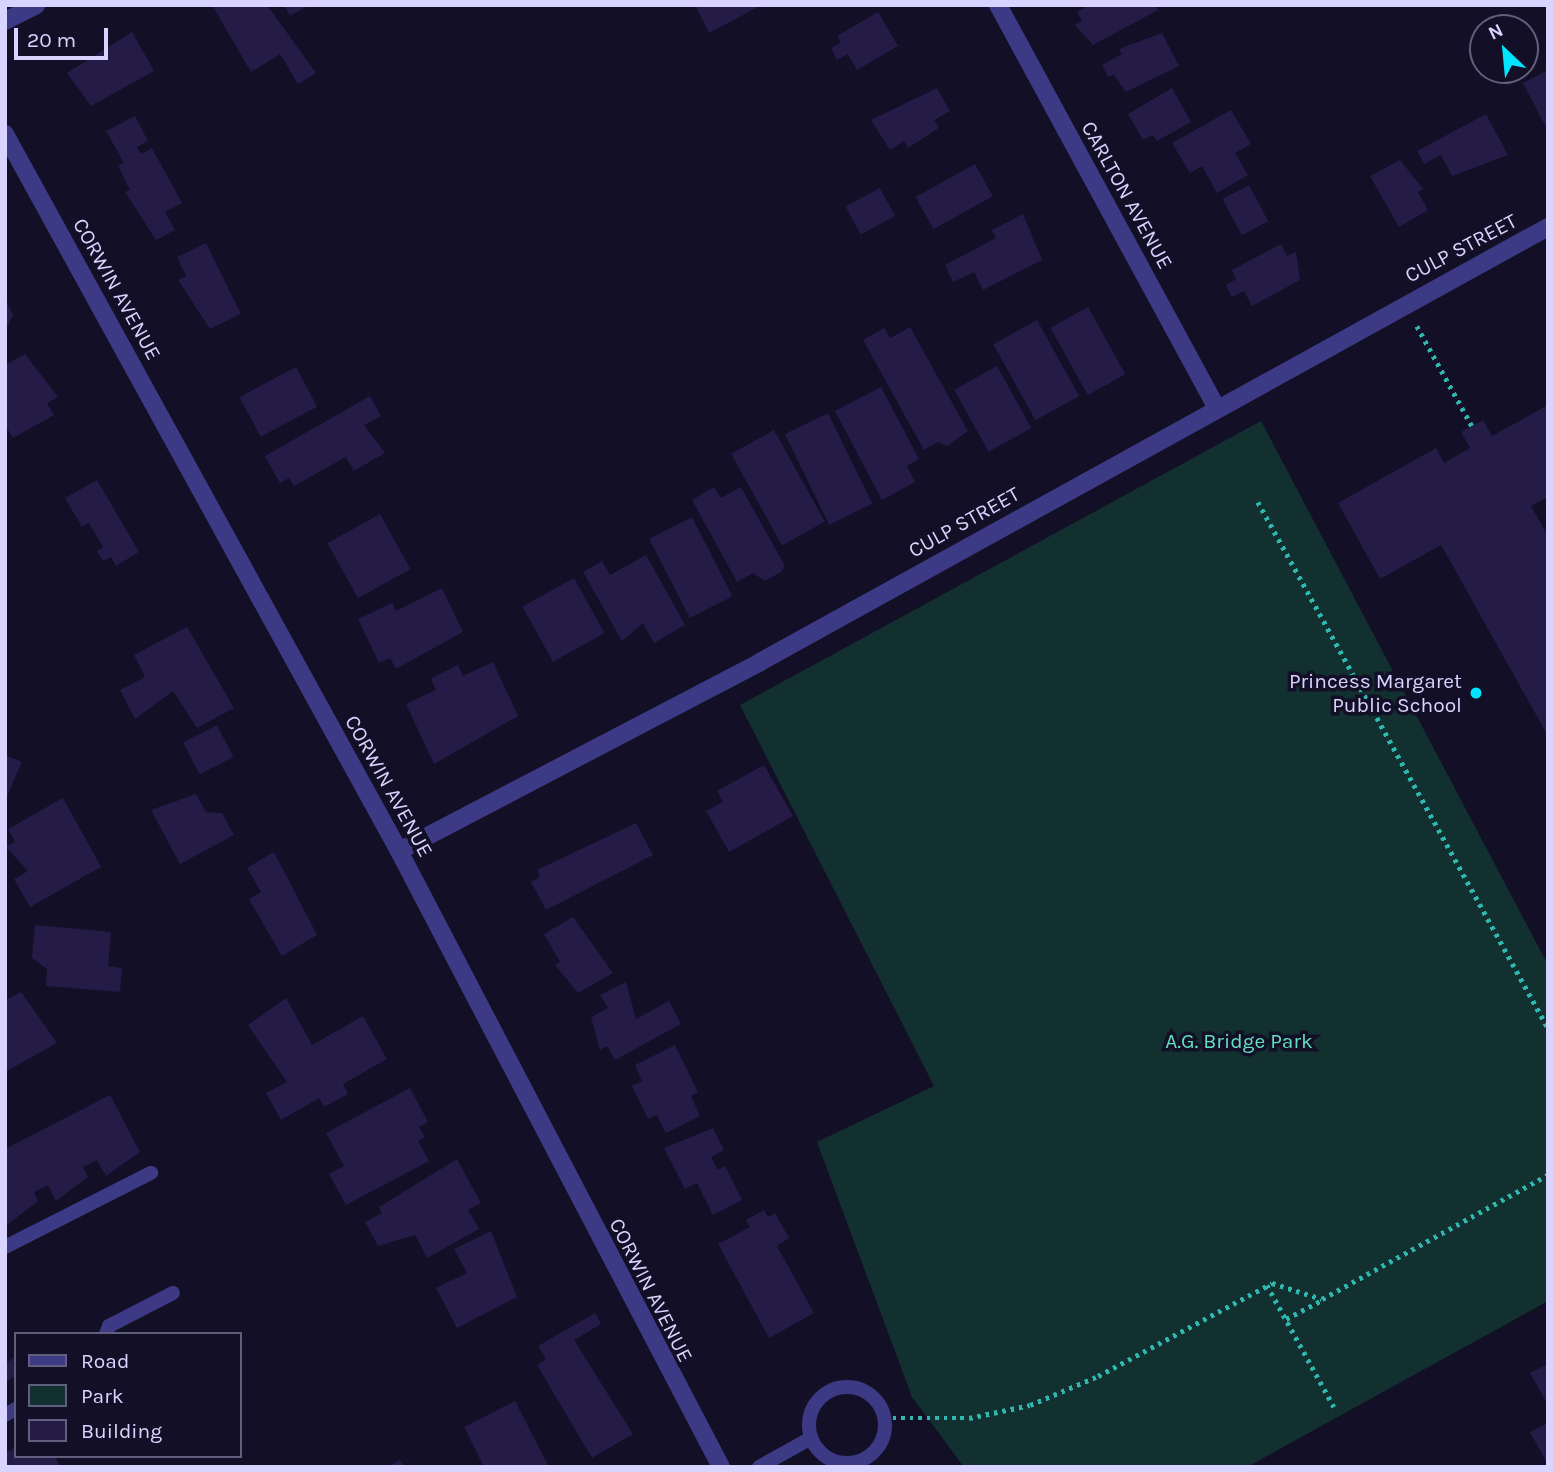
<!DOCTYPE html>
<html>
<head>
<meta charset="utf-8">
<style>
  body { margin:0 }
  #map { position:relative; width:1553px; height:1472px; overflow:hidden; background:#130f26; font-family:Karla,sans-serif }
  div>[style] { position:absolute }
  .green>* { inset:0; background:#12302f }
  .building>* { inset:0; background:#241b47; transform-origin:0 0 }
  .path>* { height:4.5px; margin-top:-2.25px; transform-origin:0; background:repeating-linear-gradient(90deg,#2fb8b0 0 3.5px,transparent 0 8.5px) }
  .service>* { height:14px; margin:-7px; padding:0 7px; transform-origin:7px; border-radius:7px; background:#3d3a85 }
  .service>.ring { margin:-7px; padding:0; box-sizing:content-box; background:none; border:14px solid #3d3a85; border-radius:50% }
  .minor>* { height:18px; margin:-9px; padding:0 9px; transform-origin:9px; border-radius:9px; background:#3d3a85 }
  .dots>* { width:19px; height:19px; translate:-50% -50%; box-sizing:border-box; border:4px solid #130f26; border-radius:50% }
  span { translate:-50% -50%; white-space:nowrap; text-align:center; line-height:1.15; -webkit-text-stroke:7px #130f26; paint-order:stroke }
  .street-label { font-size:21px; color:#d9d4ff }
  .poi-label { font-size:21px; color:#d9d4ff }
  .right { translate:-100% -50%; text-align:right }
  .park-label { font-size:21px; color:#5fe0c0 }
  .frame { position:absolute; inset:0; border:7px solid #d9d4ff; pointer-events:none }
  .legend { position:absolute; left:14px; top:1332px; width:228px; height:126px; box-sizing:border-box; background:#130f26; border:2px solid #625e7d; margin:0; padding:9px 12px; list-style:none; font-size:21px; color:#d9d4ff }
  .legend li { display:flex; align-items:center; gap:14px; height:35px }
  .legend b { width:35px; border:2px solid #625e7d }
  .north { position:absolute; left:1469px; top:14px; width:70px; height:70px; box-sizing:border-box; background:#130f26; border:2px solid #625e7d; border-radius:50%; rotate:334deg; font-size:19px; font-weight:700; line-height:28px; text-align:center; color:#d9d4ff }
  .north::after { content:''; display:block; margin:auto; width:24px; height:32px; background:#00e5ff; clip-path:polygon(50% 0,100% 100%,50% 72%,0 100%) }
  .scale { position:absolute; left:14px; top:28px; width:94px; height:32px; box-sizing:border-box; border:4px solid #d9d4ff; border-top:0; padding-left:9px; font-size:21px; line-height:24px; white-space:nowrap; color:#d9d4ff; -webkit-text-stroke:5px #130f26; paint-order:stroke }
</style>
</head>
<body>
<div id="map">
  <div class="green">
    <i style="clip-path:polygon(1261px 421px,1548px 965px,1548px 1301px,1247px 1467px,964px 1467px,912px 1397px,817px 1142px,934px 1086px,740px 705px)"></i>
  </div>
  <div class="building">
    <i style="clip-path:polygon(212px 5px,267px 5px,316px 73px,298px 84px,280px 54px,251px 72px)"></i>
    <i style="clip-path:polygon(284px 5px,309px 5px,290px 16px)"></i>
    <i style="clip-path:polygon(695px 5px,762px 5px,709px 33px)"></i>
    <i style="clip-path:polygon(1090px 5px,1155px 5px,1158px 10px,1093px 45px,1075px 25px,1082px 21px,1077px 12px)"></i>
    <i style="clip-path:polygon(878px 12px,898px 46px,857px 70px,848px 54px,837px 60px,831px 48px,841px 42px,837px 36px)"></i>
    <i style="clip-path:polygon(132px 32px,154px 71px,91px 106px,67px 73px)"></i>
    <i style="clip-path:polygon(1162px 33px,1179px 66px,1126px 92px,1114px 75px,1108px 77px,1102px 65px,1122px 54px,1119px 49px)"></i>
    <i style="clip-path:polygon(1548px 70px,1548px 131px,1523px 83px)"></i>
    <i style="clip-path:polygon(937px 88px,950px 111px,934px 120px,939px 128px,908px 148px,904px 141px,890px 150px,871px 120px)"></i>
    <i style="clip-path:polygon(1172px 88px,1191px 122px,1157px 141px,1153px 135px,1143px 140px,1128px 114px)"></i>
    <i style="clip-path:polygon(1231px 110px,1251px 144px,1235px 153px,1248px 175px,1217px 193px,1202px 166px,1190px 173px,1172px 143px)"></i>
    <i style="clip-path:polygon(1486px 114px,1508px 155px,1452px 176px,1441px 155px,1424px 164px,1417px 151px)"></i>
    <i style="clip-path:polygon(135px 116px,148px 141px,137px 147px,141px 154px,152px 148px,182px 203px,165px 212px,175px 230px,156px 240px,125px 192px,130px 190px,118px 166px,124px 163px,106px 131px)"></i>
    <i style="clip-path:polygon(1400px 160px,1423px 189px,1418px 192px,1428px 210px,1399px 227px,1370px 176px)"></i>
    <i style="left:975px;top:164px;width:37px;height:68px;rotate:61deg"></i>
    <i style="left:1249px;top:185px;width:41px;height:30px;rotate:62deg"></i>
    <i style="left:880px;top:188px;width:32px;height:39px;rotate:62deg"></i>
    <i style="clip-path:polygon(1023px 214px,1042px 260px,983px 290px,974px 272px,953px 282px,945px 265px,996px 238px,992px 230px)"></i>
    <i style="clip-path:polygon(206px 243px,241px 314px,210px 329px,178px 280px,186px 276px,177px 257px)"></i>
    <i style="clip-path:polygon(1281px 244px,1287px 256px,1296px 252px,1300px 280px,1252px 306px,1244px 291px,1232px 297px,1226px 285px,1236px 279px,1232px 270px)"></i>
    <i style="clip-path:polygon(5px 299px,13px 315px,5px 331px)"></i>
    <i style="left:1088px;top:307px;width:77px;height:43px;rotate:61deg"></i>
    <i style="left:1037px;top:320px;width:87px;height:50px;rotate:61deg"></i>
    <i style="clip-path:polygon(910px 327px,968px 431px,947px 446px,938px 442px,924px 450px,863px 340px,884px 328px,890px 338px)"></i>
    <i style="clip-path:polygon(25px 354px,58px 397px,47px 403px,54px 415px,13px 438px,5px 425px,5px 365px)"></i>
    <i style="left:997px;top:366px;width:71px;height:49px;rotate:61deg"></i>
    <i style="left:296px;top:367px;width:45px;height:64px;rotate:62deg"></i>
    <i style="clip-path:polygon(881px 387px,919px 459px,907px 466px,915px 482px,882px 500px,835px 411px)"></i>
    <i style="clip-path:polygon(370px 396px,381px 416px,364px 425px,385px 453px,354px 471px,346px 457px,294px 486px,289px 478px,280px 483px,265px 456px)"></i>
    <i style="clip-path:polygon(1548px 405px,1548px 497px,1531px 506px,1548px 536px,1548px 736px,1441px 545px,1380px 579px,1338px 503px,1436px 448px,1444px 463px,1470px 448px,1461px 432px,1483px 420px,1492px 436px)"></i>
    <i style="left:828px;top:413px;width:101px;height:48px;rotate:64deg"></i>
    <i style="left:774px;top:430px;width:105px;height:49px;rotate:61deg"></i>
    <i style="clip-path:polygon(97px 480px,139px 552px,116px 566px,111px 557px,103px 561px,97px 551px,103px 547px,89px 523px,82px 527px,65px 498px)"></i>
    <i style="clip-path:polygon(714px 487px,721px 498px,741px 487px,785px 566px,781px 572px,765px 581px,753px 573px,737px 582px,692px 500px)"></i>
    <i style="left:380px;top:514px;width:63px;height:60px;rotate:61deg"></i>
    <i style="left:692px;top:517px;width:89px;height:48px;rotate:63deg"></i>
    <i style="clip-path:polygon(646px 555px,685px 625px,654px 643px,643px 623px,622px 641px,583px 572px,602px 561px,610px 575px)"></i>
    <i style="left:574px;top:578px;width:63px;height:59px;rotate:61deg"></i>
    <i style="clip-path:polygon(442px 588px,463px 632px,396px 669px,390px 658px,379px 663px,358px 619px,392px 603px,396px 611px)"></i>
    <i style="clip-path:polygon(187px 627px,234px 708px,197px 728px,173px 691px,135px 719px,120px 690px,145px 677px,134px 655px)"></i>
    <i style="clip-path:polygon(493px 662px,518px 716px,434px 764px,406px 704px,436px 690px,431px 678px,458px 665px,463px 676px)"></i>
    <i style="left:217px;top:725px;width:36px;height:38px;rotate:63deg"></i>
    <i style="clip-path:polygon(5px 755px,22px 762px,5px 801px)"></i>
    <i style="clip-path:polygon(764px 765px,793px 816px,729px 852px,706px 811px,723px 802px,717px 791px)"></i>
    <i style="clip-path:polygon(196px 794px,206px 812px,222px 813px,234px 835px,180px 864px,151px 810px)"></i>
    <i style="clip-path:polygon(63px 798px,101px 867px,30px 907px,14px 879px,28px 871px,6px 847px,15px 842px,8px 829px)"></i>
    <i style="clip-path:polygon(636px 823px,653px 855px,546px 910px,531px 882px,540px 877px,537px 870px)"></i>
    <i style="clip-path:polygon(274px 852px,317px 935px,282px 956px,249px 899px,261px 892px,247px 868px)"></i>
    <i style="clip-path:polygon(573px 917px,613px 973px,578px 993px,555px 965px,560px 962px,544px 934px)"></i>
    <i style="clip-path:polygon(35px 925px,111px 932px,108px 966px,122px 968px,120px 992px,46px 986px,47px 969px,32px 958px)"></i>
    <i style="clip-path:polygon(626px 982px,636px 1019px,669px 1001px,681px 1024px,615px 1060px,607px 1046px,600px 1050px,591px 1017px,608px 1008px,600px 995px)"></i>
    <i style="clip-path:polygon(21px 992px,57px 1043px,5px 1072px,5px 1000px)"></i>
    <i style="clip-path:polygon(286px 998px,312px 1045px,363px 1016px,387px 1059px,343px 1084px,348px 1094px,324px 1107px,319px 1098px,281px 1120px,266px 1093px,287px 1082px,248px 1025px)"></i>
    <i style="clip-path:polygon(675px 1045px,698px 1092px,691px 1096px,700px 1116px,666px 1133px,657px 1115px,648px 1119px,632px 1086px,642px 1081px,635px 1065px)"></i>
    <i style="clip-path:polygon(410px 1088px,428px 1122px,419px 1127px,425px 1137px,418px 1141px,429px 1161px,346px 1205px,329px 1174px,344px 1166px,326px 1133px)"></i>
    <i style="clip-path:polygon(110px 1095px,140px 1152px,106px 1176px,97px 1160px,83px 1167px,88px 1177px,56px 1201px,48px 1185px,34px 1192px,38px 1201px,7px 1225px,5px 1149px)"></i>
    <i style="clip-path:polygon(713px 1128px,724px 1150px,711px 1157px,718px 1170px,725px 1166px,742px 1200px,713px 1215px,697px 1183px,685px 1189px,664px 1148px)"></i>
    <i style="clip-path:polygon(457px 1159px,481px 1203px,468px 1210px,479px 1229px,427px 1258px,415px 1235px,378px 1246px,365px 1222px,382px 1213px,379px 1207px)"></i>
    <i style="clip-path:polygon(764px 1210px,768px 1217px,775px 1213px,789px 1238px,777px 1246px,814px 1313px,769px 1338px,718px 1244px,750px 1227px,746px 1220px)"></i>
    <i style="clip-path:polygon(491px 1231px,517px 1297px,457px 1328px,436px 1288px,467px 1273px,454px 1249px)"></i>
    <i style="clip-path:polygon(595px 1313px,601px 1324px,574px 1340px,633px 1434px,592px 1458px,537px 1365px,546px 1359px,538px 1346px)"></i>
    <i style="clip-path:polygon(16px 1357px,16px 1376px,5px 1382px,5px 1363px)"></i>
    <i style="clip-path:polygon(1548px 1364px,1548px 1405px,1530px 1373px)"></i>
    <i style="clip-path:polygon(515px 1401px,549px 1467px,484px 1467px,464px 1427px)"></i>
    <i style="clip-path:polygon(1548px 1423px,1548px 1465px,1530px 1432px)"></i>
    <i style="clip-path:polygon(16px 1447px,16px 1456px,55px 1456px,60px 1467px,5px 1467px,5px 1453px)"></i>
    <i style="clip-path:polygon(400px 1460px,404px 1467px,387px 1467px)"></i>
  </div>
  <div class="path">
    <i style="left:1417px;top:326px;width:114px;rotate:61.2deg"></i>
    <i style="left:1258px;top:502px;width:601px;rotate:61.13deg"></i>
    <i style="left:1267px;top:1285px;width:139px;rotate:61.2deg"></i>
    <i style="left:1286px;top:1319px;width:41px;rotate:-27.8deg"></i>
    <i style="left:884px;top:1418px;width:85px"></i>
    <i style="left:969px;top:1418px;width:62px;rotate:-12deg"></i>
    <i style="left:1030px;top:1405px;width:74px;rotate:-23.1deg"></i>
    <i style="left:1098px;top:1376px;width:197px;rotate:-28.1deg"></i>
    <i style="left:1272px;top:1283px;width:52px;rotate:17.7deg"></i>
    <i style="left:1322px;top:1299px;width:258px;rotate:-28.8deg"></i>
  </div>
  <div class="service">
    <i style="left:5px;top:1247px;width:164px;rotate:-26.9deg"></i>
    <i style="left:106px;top:1334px;width:9px;rotate:-69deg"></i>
    <i style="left:109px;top:1326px;width:72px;rotate:-27.3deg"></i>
    <i class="ring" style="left:809px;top:1387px;width:62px;height:62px"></i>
    <i style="left:5px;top:1415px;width:13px;rotate:-29deg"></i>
    <i style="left:759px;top:1467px;width:60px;rotate:-29.1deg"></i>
  </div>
  <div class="minor">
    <i style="left:998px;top:5px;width:456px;rotate:61.5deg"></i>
    <i style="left:5px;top:21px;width:35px;rotate:-27deg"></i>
    <i style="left:5px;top:134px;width:818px;rotate:61.21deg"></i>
    <i style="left:399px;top:851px;width:695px;rotate:62.4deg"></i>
    <i style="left:399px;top:851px;width:407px;rotate:-27.6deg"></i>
    <i style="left:760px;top:662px;width:900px;rotate:-28.9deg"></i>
  </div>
  <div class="dots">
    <i style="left:1476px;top:693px;background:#00e5ff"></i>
  </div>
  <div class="street-label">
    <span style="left:1127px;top:195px;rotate:61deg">CARLTON AVENUE</span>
    <span style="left:1461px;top:248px;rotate:-28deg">CULP STREET</span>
    <span style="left:117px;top:289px;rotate:61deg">CORWIN AVENUE</span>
    <span style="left:964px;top:522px;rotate:-29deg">CULP STREET</span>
    <span style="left:389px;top:786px;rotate:61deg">CORWIN AVENUE</span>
    <span style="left:651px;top:1290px;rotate:63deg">CORWIN AVENUE</span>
  </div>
  <div class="poi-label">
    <span class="right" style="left:1462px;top:693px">Princess Margaret<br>Public School</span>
  </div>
  <div class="park-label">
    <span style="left:1239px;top:1041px">A.G. Bridge Park</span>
  </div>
  <div class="frame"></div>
  <ul class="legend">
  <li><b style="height:9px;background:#3d3a85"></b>Road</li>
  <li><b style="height:19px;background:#12302f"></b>Park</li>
  <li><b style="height:19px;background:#241b47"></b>Building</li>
  </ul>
  <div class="north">N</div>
  <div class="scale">20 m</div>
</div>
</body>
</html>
